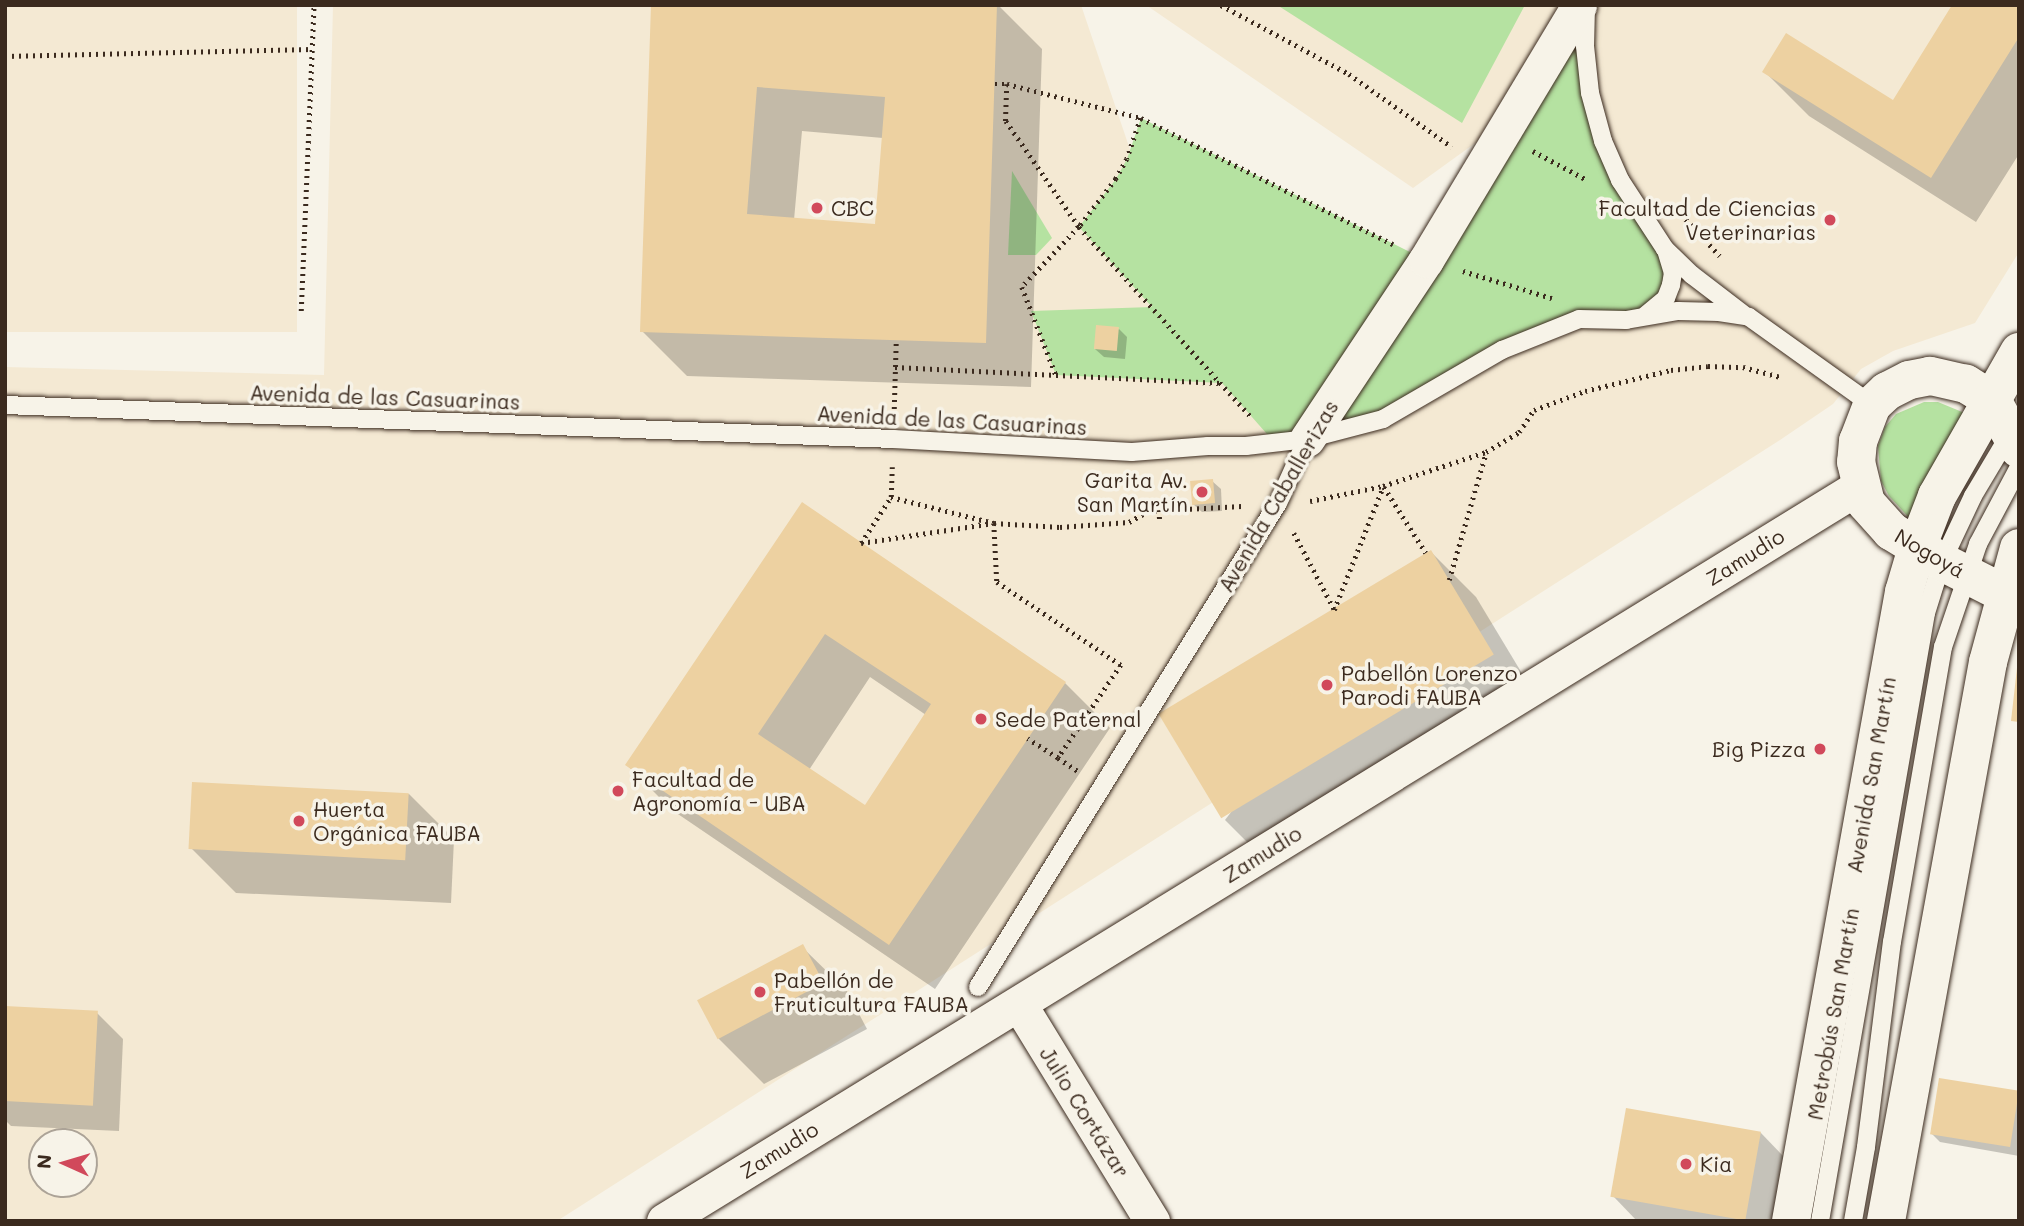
<!DOCTYPE html>
<html>
<head>
<meta charset="utf-8">
<style>
  body { margin:0 }
  #map { position:relative; width:2024px; height:1226px; overflow:hidden; background:#f7f3e8; font-family:Mali,sans-serif }
  div>[style] { position:absolute }
  .built>* { inset:0; background:#f4e9d3; transform-origin:0 0 }
  .green>* { inset:0; background:#b5e2a1 }
  .shadow>* { inset:0; background:#0003 }
  .building>* { inset:0; background:#edd1a1; transform-origin:0 0 }
  .path>* { height:4.5px; margin-top:-2.25px; transform-origin:0; background:repeating-linear-gradient(90deg,#3b2a1e 0 2px,transparent 0 7px) }
  .roads { filter:drop-shadow(0 0 2px #3b2a1e) drop-shadow(0 0 2px #3b2a1e) }
  .lane>* { height:18px; margin:-9px; padding:0 9px; transform-origin:9px; border-radius:9px; background:#f7f3e8 }
  .street>* { height:35px; margin:-17.5px; padding:0 17.5px; transform-origin:17.5px; border-radius:17.5px; background:#f7f3e8 }
  .secondary>* { height:38px; margin:-19px; padding:0 19px; transform-origin:19px; border-radius:19px; background:#f7f3e8 }
  .primary>* { height:38px; margin:-19px; padding:0 19px; transform-origin:19px; border-radius:19px; background:#f7f3e8 }
  .dots>* { width:19px; height:19px; translate:-50% -50%; box-sizing:border-box; border:4px solid #f7f3e8; border-radius:50% }
  span { translate:-50% -50%; white-space:nowrap; text-align:center; line-height:1.15; -webkit-text-stroke:7px #f7f3e8; paint-order:stroke }
  .poi-label { font-size:21px; color:#3b2a1e }
  .left { translate:0 -50%; text-align:left }
  .right { translate:-100% -50%; text-align:right }
  .street-label { font-size:21px; color:#3b2a1e }
  .frame { position:absolute; inset:0; border:7px solid #3b2a1e; pointer-events:none }
  .north { position:absolute; left:28px; top:1128px; width:70px; height:70px; box-sizing:border-box; background:#f7f3e8; border:2px solid #aca397; border-radius:50%; rotate:274deg; font-size:19px; font-weight:700; line-height:28px; text-align:center; color:#3b2a1e }
  .north::after { content:''; display:block; margin:auto; width:24px; height:32px; background:#d1495b; clip-path:polygon(50% 0,100% 100%,50% 72%,0 100%) }
</style>
</head>
<body>
<div id="map">
  <div class="built">
    <i style="left:5px;top:5px;width:292px;height:327px"></i>
    <i style="clip-path:polygon(evenodd,333px 5px,1081px 5px,1202px 362px,1615px 232px,1736px 298px,1514px 115px,1413px 188px,1146px 5px,2019px 5px,2019px 252px,1975px 323px,1893px 351px,1861px 369px,1833px 404px,1780px 440px,557px 1221px,5px 1221px,5px 367px,324px 375px,333px 5px,42px 1142px,84px 1142px,84px 1184px,42px 1184px,42px 1142px)"></i>
  </div>
  <div class="green">
    <i style="clip-path:polygon(1277px 5px,1525px 5px,1462px 123px)"></i>
    <i style="clip-path:polygon(1579px 5px,1603px 141px,1671px 260px,1659px 307px,1579px 319px,1383px 419px,1273px 441px,1222px 383px,1056px 375px,1031px 311px,1152px 307px,1079px 227px,1116px 179px,1127px 159px,1141px 118px,1426px 260px)"></i>
    <i style="clip-path:polygon(1012px 171px,1052px 238px,1036px 255px,1008px 255px)"></i>
    <i style="clip-path:polygon(1924px 402px,1938px 402px,1967px 414px,1912px 521px,1889px 496px,1881px 481px,1878px 446px,1885px 427px,1896px 414px)"></i>
  </div>
  <div class="shadow">
    <i style="clip-path:polygon(evenodd,652px 5px,998px 5px,1042px 49px,1031px 387px,687px 376px,642px 331px,652px 5px,802px 131px,883px 138px,876px 226px,794px 220px,802px 131px)"></i>
    <i style="clip-path:polygon(2019px 5px,2019px 154px,1976px 222px,1809px 116px,1764px 71px,1893px 103px)"></i>
    <i style="clip-path:polygon(1119px 329px,1127px 337px,1125px 359px,1104px 357px,1095px 349px)"></i>
    <i style="clip-path:polygon(1212px 481px,1221px 489px,1222px 511px,1202px 512px,1193px 504px)"></i>
    <i style="clip-path:polygon(evenodd,803px 505px,1065px 683px,1110px 728px,935px 989px,672px 810px,627px 765px,803px 505px,870px 677px,926px 715px,865px 807px,809px 770px,870px 677px)"></i>
    <i style="clip-path:polygon(1431px 552px,1476px 597px,1538px 700px,1270px 865px,1225px 820px)"></i>
    <i style="clip-path:polygon(409px 794px,454px 839px,451px 903px,236px 893px,191px 848px)"></i>
    <i style="clip-path:polygon(802px 947px,847px 991px,867px 1029px,764px 1084px,719px 1039px,700px 1002px)"></i>
    <i style="clip-path:polygon(5px 1008px,97px 1013px,123px 1039px,119px 1131px,11px 1126px,5px 1120px)"></i>
    <i style="clip-path:polygon(2019px 1093px,2019px 1156px,1940px 1142px,1931px 1133px)"></i>
    <i style="clip-path:polygon(1760px 1132px,1786px 1159px,1776px 1221px,1637px 1221px,1613px 1196px)"></i>
  </div>
  <div class="building">
    <i style="clip-path:polygon(evenodd,651px 5px,997px 5px,986px 343px,640px 332px,651px 5px,757px 87px,885px 97px,875px 224px,747px 214px,757px 87px)"></i>
    <i style="clip-path:polygon(1952px 5px,2019px 5px,2019px 37px,1931px 178px,1762px 72px,1786px 33px,1893px 100px)"></i>
    <i style="left:1096px;top:325px;width:23px;height:24px;rotate:5deg"></i>
    <i style="left:1213px;top:479px;width:24px;height:23px;rotate:85deg"></i>
    <i style="clip-path:polygon(evenodd,802px 502px,1066px 682px,889px 945px,625px 765px,802px 502px,825px 634px,931px 704px,865px 805px,758px 734px,825px 634px)"></i>
    <i style="left:1431px;top:550px;width:122px;height:318px;rotate:59deg"></i>
    <i style="clip-path:polygon(2017px 668px,2019px 668px,2019px 722px,2011px 721px)"></i>
    <i style="left:192px;top:782px;width:217px;height:67px;rotate:3deg"></i>
    <i style="left:803px;top:944px;width:44px;height:120px;rotate:62deg"></i>
    <i style="left:5px;top:1006px;width:93px;height:95px;rotate:3deg"></i>
    <i style="left:1939px;top:1078px;width:81px;height:57px;rotate:9deg"></i>
    <i style="left:1626px;top:1108px;width:137px;height:90px;rotate:10deg"></i>
  </div>
  <div class="path">
    <i style="left:1221px;top:5px;width:145px;rotate:28.3deg"></i>
    <i style="left:1349px;top:74px;width:126px;rotate:35.3deg"></i>
    <i style="left:5px;top:56px;width:308px;rotate:-1.3deg"></i>
    <i style="left:995px;top:84px;width:12px"></i>
    <i style="left:1007px;top:84px;width:37px;rotate:92deg"></i>
    <i style="left:1006px;top:121px;width:129px;rotate:55.4deg"></i>
    <i style="left:1079px;top:227px;width:83px;rotate:133.5deg"></i>
    <i style="left:1022px;top:287px;width:94px;rotate:68.9deg"></i>
    <i style="left:1007px;top:84px;width:138px;rotate:14.2deg"></i>
    <i style="left:1141px;top:118px;width:282px;rotate:26.6deg"></i>
    <i style="left:1141px;top:118px;width:43px;rotate:108.9deg"></i>
    <i style="left:1127px;top:159px;width:23px;rotate:119deg"></i>
    <i style="left:1116px;top:179px;width:61px;rotate:127.6deg"></i>
    <i style="left:1079px;top:227px;width:256px;rotate:47.8deg"></i>
    <i style="left:1533px;top:151px;width:61px;rotate:28.2deg"></i>
    <i style="left:1681px;top:214px;width:57px;rotate:47.1deg"></i>
    <i style="left:1463px;top:271px;width:93px;rotate:16.9deg"></i>
    <i style="left:301px;top:311px;width:306px;rotate:-87.6deg"></i>
    <i style="left:895px;top:367px;width:326px;rotate:2.8deg"></i>
    <i style="left:894px;top:409px;width:69px;rotate:-88.3deg"></i>
    <i style="left:1384px;top:487px;width:78px;rotate:57.5deg"></i>
    <i style="left:891px;top:497px;width:106px;rotate:14.2deg"></i>
    <i style="left:994px;top:523px;width:66px;rotate:3.5deg"></i>
    <i style="left:1060px;top:527px;width:69px;rotate:-4.1deg"></i>
    <i style="left:1129px;top:522px;width:22px;rotate:-30deg"></i>
    <i style="left:1148px;top:511px;width:94px;rotate:-3deg"></i>
    <i style="left:1310px;top:501px;width:75px;rotate:-11.6deg"></i>
    <i style="left:1383px;top:486px;width:108px;rotate:-18.3deg"></i>
    <i style="left:1486px;top:452px;width:39px;rotate:-31deg"></i>
    <i style="left:1519px;top:432px;width:27px;rotate:-56deg"></i>
    <i style="left:1534px;top:410px;width:54px;rotate:-20.4deg"></i>
    <i style="left:1585px;top:391px;width:89px;rotate:-13.7deg"></i>
    <i style="left:1671px;top:370px;width:37px;rotate:-6deg"></i>
    <i style="left:1708px;top:366px;width:35px;rotate:2deg"></i>
    <i style="left:1743px;top:367px;width:38px;rotate:15deg"></i>
    <i style="left:1159px;top:510px;width:12px;rotate:85deg"></i>
    <i style="left:1294px;top:533px;width:86px;rotate:62.2deg"></i>
    <i style="left:861px;top:543px;width:134px;rotate:-8.6deg"></i>
    <i style="left:994px;top:523px;width:59px;rotate:87.1deg"></i>
    <i style="left:997px;top:582px;width:149px;rotate:33.8deg"></i>
    <i style="left:1121px;top:665px;width:112px;rotate:124.1deg"></i>
    <i style="left:1058px;top:758px;width:36px;rotate:-148deg"></i>
    <i style="left:861px;top:543px;width:55px;rotate:-56.9deg"></i>
    <i style="left:891px;top:497px;width:30px;rotate:-88deg"></i>
    <i style="left:1449px;top:580px;width:132px;rotate:-73.8deg"></i>
    <i style="left:1334px;top:610px;width:132px;rotate:-68.3deg"></i>
    <i style="left:1058px;top:758px;width:24px;rotate:33deg"></i>
  </div>
  <div class="roads">
    <div class="lane">
      <i style="left:1586px;top:6px;width:40px;rotate:91.4deg"></i>
      <i style="left:1585px;top:46px;width:47px;rotate:83.9deg"></i>
      <i style="left:1590px;top:93px;width:50px;rotate:74.8deg"></i>
      <i style="left:1603px;top:141px;width:43px;rotate:66.4deg"></i>
      <i style="left:1620px;top:180px;width:82px;rotate:56.9deg"></i>
      <i style="left:1665px;top:249px;width:37px;rotate:44deg"></i>
      <i style="left:1692px;top:275px;width:64px;rotate:37.4deg"></i>
      <i style="left:1646px;top:315px;width:26px;rotate:-40deg"></i>
      <i style="left:1666px;top:298px;width:14px;rotate:-69deg"></i>
      <i style="left:1671px;top:285px;width:12px;rotate:-81deg"></i>
      <i style="left:1673px;top:273px;width:21px;rotate:-107deg"></i>
      <i style="left:5px;top:405px;width:889px;rotate:2.19deg"></i>
      <i style="left:893px;top:439px;width:239px;rotate:3.1deg"></i>
      <i style="left:1132px;top:452px;width:76px;rotate:-4.5deg"></i>
      <i style="left:1208px;top:446px;width:38px"></i>
      <i style="left:1246px;top:446px;width:61px;rotate:-6.5deg"></i>
      <i style="left:1307px;top:439px;width:79px;rotate:-14.7deg"></i>
      <i style="left:1383px;top:419px;width:138px;rotate:-30.1deg"></i>
      <i style="left:1502px;top:350px;width:83px;rotate:-21.9deg"></i>
      <i style="left:1579px;top:319px;width:47px;rotate:1.2deg"></i>
      <i style="left:1626px;top:320px;width:53px;rotate:-9.8deg"></i>
      <i style="left:1678px;top:311px;width:41px;rotate:1.4deg"></i>
      <i style="left:1719px;top:312px;width:30px;rotate:9deg"></i>
      <i style="left:1749px;top:317px;width:151px;rotate:35.6deg"></i>
      <i style="left:978px;top:987px;width:569px;rotate:-58.21deg"></i>
      <i style="left:1278px;top:503px;width:70px;rotate:-65.6deg"></i>
      <i style="left:1820px;top:1221px;width:617px;rotate:-80.11deg"></i>
      <i style="left:1926px;top:613px;width:53px;rotate:-72.6deg"></i>
      <i style="left:1942px;top:562px;width:73px;rotate:-64.8deg"></i>
      <i style="left:1973px;top:496px;width:72px;rotate:-59.2deg"></i>
      <i style="left:1853px;top:1221px;width:75px;rotate:-80deg"></i>
      <i style="left:1866px;top:1147px;width:207px;rotate:-82.8deg"></i>
      <i style="left:1892px;top:942px;width:299px;rotate:-80.2deg"></i>
      <i style="left:1943px;top:647px;width:109px;rotate:-71.2deg"></i>
      <i style="left:1978px;top:544px;width:87px;rotate:-62deg"></i>
    </div>
    <div class="street">
      <i style="left:1307px;top:439px;width:215px;rotate:-56.4deg"></i>
      <i style="left:1426px;top:260px;width:297px;rotate:-59deg"></i>
      <i style="left:1019px;top:1004px;width:255px;rotate:58.5deg"></i>
      <i style="left:664px;top:1221px;width:1404px;rotate:-31.57deg"></i>
    </div>
    <div class="secondary">
      <i style="left:2019px;top:449px;width:56px;rotate:-118.9deg"></i>
      <i style="left:1992px;top:400px;width:31px;rotate:-148deg"></i>
      <i style="left:1966px;top:384px;width:37px;rotate:-167deg"></i>
      <i style="left:1930px;top:376px;width:21px;rotate:169deg"></i>
      <i style="left:1909px;top:380px;width:25px;rotate:153deg"></i>
      <i style="left:1887px;top:391px;width:21px;rotate:137deg"></i>
      <i style="left:1872px;top:405px;width:39px;rotate:111deg"></i>
      <i style="left:1858px;top:441px;width:21px;rotate:95deg"></i>
      <i style="left:1856px;top:462px;width:42px;rotate:76.3deg"></i>
      <i style="left:1866px;top:503px;width:38px;rotate:48deg"></i>
      <i style="left:1891px;top:531px;width:60px;rotate:31.3deg"></i>
      <i style="left:1942px;top:562px;width:86px;rotate:26.9deg"></i>
    </div>
    <div class="primary">
      <i style="left:1791px;top:1221px;width:639px;rotate:-79.82deg"></i>
      <i style="left:1904px;top:592px;width:46px;rotate:-73.5deg"></i>
      <i style="left:1917px;top:548px;width:56px;rotate:-69deg"></i>
      <i style="left:1937px;top:496px;width:166px;rotate:-60.3deg"></i>
      <i style="left:1886px;top:1221px;width:568px;rotate:-79.66deg"></i>
      <i style="left:1988px;top:662px;width:118px;rotate:-74.8deg"></i>
    </div>
  </div>
  <div class="dots">
    <i style="left:817px;top:208px;background:#d1495b"></i>
    <i style="left:1830px;top:220px;background:#d1495b"></i>
    <i style="left:1202px;top:492px;background:#d1495b"></i>
    <i style="left:1327px;top:685px;background:#d1495b"></i>
    <i style="left:981px;top:719px;background:#d1495b"></i>
    <i style="left:1820px;top:749px;background:#d1495b"></i>
    <i style="left:618px;top:791px;background:#d1495b"></i>
    <i style="left:299px;top:821px;background:#d1495b"></i>
    <i style="left:760px;top:992px;background:#d1495b"></i>
    <i style="left:1686px;top:1164px;background:#d1495b"></i>
  </div>
  <div class="poi-label">
    <span class="left" style="left:831px;top:208px">CBC</span>
    <span class="right" style="left:1816px;top:220px">Facultad de Ciencias<br>Veterinarias</span>
    <span class="right" style="left:1188px;top:492px">Garita Av.<br>San Martín</span>
    <span class="left" style="left:1341px;top:685px">Pabellón Lorenzo<br>Parodi FAUBA</span>
    <span class="left" style="left:995px;top:719px">Sede Paternal</span>
    <span class="right" style="left:1806px;top:749px">Big Pizza</span>
    <span class="left" style="left:632px;top:791px">Facultad de<br>Agronomía - UBA</span>
    <span class="left" style="left:313px;top:821px">Huerta<br>Orgánica FAUBA</span>
    <span class="left" style="left:774px;top:992px">Pabellón de<br>Fruticultura FAUBA</span>
    <span class="left" style="left:1700px;top:1164px">Kia</span>
  </div>
  <div class="street-label">
    <span style="left:385px;top:397px;rotate:2deg">Avenida de las Casuarinas</span>
    <span style="left:952px;top:420px;rotate:3deg">Avenida de las Casuarinas</span>
    <span style="left:1278px;top:496px;rotate:-60deg">Avenida Caballerizas</span>
    <span style="left:1930px;top:553px;rotate:30deg">Nogoyá</span>
    <span style="left:1745px;top:557px;rotate:-32deg">Zamudio</span>
    <span style="left:1871px;top:775px;rotate:-80deg">Avenida San Martín</span>
    <span style="left:1262px;top:854px;rotate:-32deg">Zamudio</span>
    <span style="left:1833px;top:1014px;rotate:-80deg">Metrobús San Martín</span>
    <span style="left:1085px;top:1112px;rotate:58deg">Julio Cortázar</span>
    <span style="left:779px;top:1150px;rotate:-32deg">Zamudio</span>
  </div>
  <div class="frame"></div>
  <div class="north">N</div>
</div>
</body>
</html>
